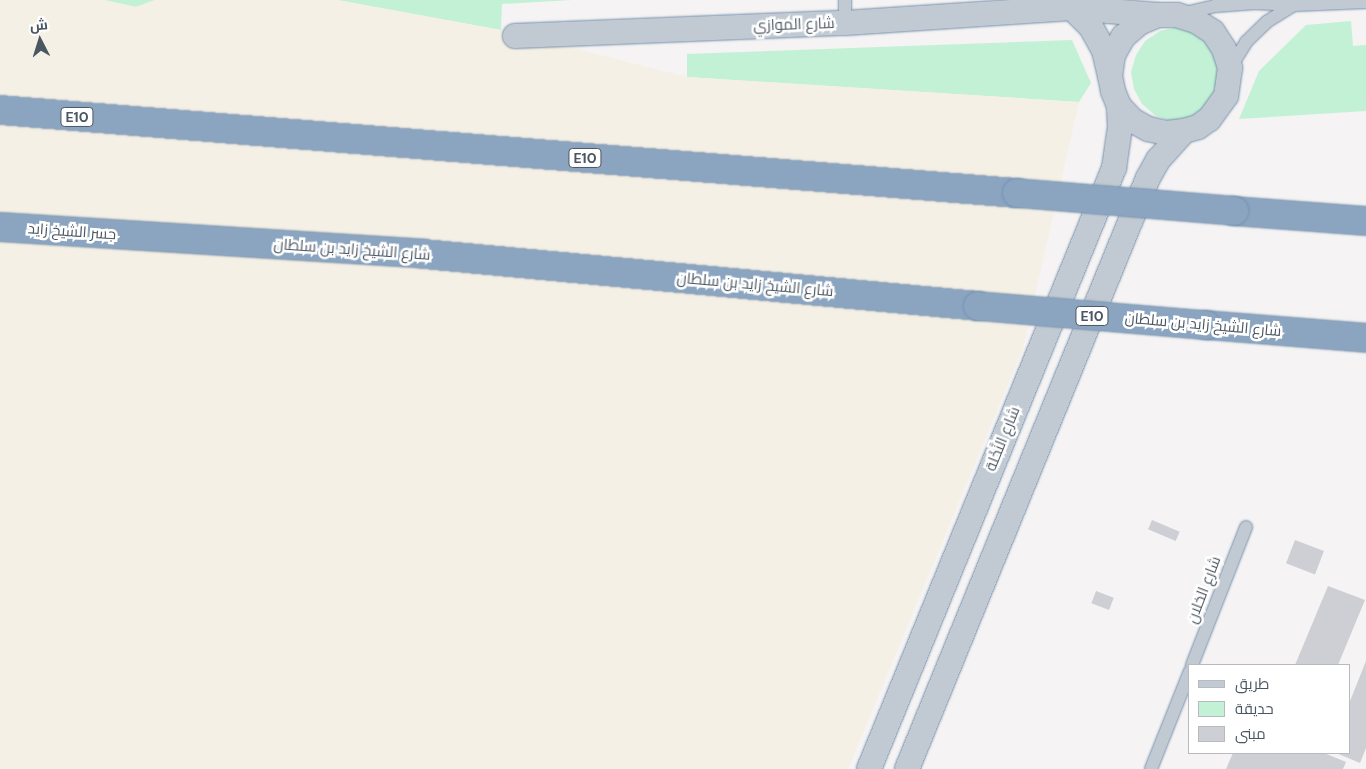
<!DOCTYPE html>
<html>
<head>
<meta charset="utf-8">
<style>
  body { margin:0 }
  #map { position:relative; width:1366px; height:769px; overflow:hidden; background:#f5f3f3; font-family:"DM Sans",Cairo,sans-serif }
  div>[style] { position:absolute }
  .green>* { inset:0; background:#c3f1d5 }
  .sand>* { inset:0; background:#f5f0e5 }
  .building>* { inset:0; background:#cdcfd5; transform-origin:0 0 }
  .roads { filter:drop-shadow(0 0 1px #7690ad) drop-shadow(0 0 1px #7690ad) }
  .lane>* { height:12px; margin:-6px; padding:0 6px; transform-origin:6px; border-radius:6px; background:#c1cad2 }
  .street>* { height:24px; margin:-12px; padding:0 12px; transform-origin:12px; border-radius:12px; background:#c1cad2 }
  .highway>* { height:28px; margin:-14px; padding:0 14px; transform-origin:14px; border-radius:14px; background:#8ba5c1 }
  .bridges { filter:drop-shadow(0 0 1px #7690ad) drop-shadow(0 0 1px #7690ad) }
  .highway-bridge>* { height:28px; margin:-14px; padding:0 14px; transform-origin:14px; border-radius:14px; background:#8ba5c1 }
  span { translate:-50% -50%; white-space:nowrap; text-align:center; line-height:1.15; -webkit-text-stroke:5px #fff; paint-order:stroke }
  .shield-label span { padding:1px 4px; background:#fff; border:1px solid; border-radius:4px; -webkit-text-stroke-width:0 }
  .shield-label { font-size:14px; color:#4a5661; font-weight:700 }
  .street-label { font-size:15px; color:#4a5661 }
  .legend { position:absolute; left:1188px; top:664px; width:162px; height:90px; box-sizing:border-box; background:#fff; border:1px solid #b7bbc0; margin:0; padding:6px 9px; list-style:none; font-size:15px; color:#4a5661 }
  .legend li { display:flex; align-items:center; gap:10px; height:25px }
  .legend b { width:25px; border:1px solid #b7bbc0 }
  .north { position:absolute; left:15px; top:15px; width:50px; height:50px; -webkit-text-stroke:4px #fff; paint-order:stroke; rotate:355deg; font-size:14px; font-weight:700; line-height:20px; text-align:center; color:#4a5661 }
  .north::after { content:''; display:block; margin:auto; width:18px; height:22px; background:#4a5661; clip-path:polygon(50% 0,100% 100%,50% 72%,0 100%) }
</style>
</head>
<body>
<div id="map">
  <div class="green">
    <i style="clip-path:polygon(104px 0,155px 0,136px 7px)"></i>
    <i style="clip-path:polygon(337px 0,572px 0,502px 4px,501px 30px)"></i>
    <i style="clip-path:polygon(1351px 21px,1353px 46px,1366px 45px,1366px 111px,1239px 119px,1259px 71px,1306px 25px)"></i>
    <i style="clip-path:polygon(1177px 27px,1202px 32px,1227px 74px,1204px 115px,1171px 121px,1156px 116px,1142px 104px,1134px 89px,1131px 72px,1136px 55px,1145px 41px,1160px 31px)"></i>
    <i style="clip-path:polygon(1072px 40px,1091px 83px,1079px 102px,687px 77px,687px 54px)"></i>
  </div>
  <div class="sand">
    <i style="clip-path:polygon(0 0,104px 0,136px 7px,155px 0,337px 0,501px 30px,687px 77px,1079px 102px,1023px 348px,848px 769px,0 769px)"></i>
  </div>
  <div class="building">
    <i style="left:1152px;top:520px;width:30px;height:10px;rotate:23deg"></i>
    <i style="left:1295px;top:540px;width:31px;height:25px;rotate:21deg"></i>
    <i style="clip-path:polygon(1328px 586px,1365px 600px,1338px 665px,1295px 665px)"></i>
    <i style="left:1096px;top:591px;width:19px;height:13px;rotate:21deg"></i>
    <i style="clip-path:polygon(1366px 661px,1366px 748px,1360px 763px,1336px 753px,1350px 753px,1350px 701px)"></i>
    <i style="clip-path:polygon(1233px 753px,1324px 753px,1346px 762px,1343px 769px,1226px 769px)"></i>
  </div>
  <div class="roads">
    <div class="lane">
      <i style="left:845px;top:0;width:23px;rotate:90deg"></i>
      <i style="left:1185px;top:13px;width:31px;rotate:-13deg"></i>
      <i style="left:1215px;top:6px;width:40px;rotate:-4.3deg"></i>
      <i style="left:1255px;top:3px;width:39px;rotate:3deg"></i>
      <i style="left:1294px;top:5px;width:72px;rotate:-2.4deg"></i>
      <i style="left:1230px;top:68px;width:31px;rotate:-58deg"></i>
      <i style="left:1246px;top:42px;width:30px;rotate:-44deg"></i>
      <i style="left:1268px;top:21px;width:31px;rotate:-32deg"></i>
      <i style="left:1192px;top:665px;width:148px;rotate:-68.6deg"></i>
      <i style="left:1151px;top:769px;width:105px;rotate:-68.3deg"></i>
    </div>
    <div class="street">
      <i style="left:1072px;top:8px;width:27px;rotate:45deg"></i>
      <i style="left:1091px;top:27px;width:26px;rotate:61deg"></i>
      <i style="left:1104px;top:50px;width:26px;rotate:77deg"></i>
      <i style="left:515px;top:36px;width:330px;rotate:-2.3deg"></i>
      <i style="left:845px;top:23px;width:227px;rotate:-3.8deg"></i>
      <i style="left:1072px;top:8px;width:86px;rotate:4.7deg"></i>
      <i style="left:869px;top:769px;width:649px;rotate:-67.82deg"></i>
      <i style="left:1114px;top:168px;width:41px;rotate:-81.7deg"></i>
      <i style="left:1120px;top:127px;width:21px;rotate:-93deg"></i>
      <i style="left:1119px;top:106px;width:16px;rotate:-112deg"></i>
      <i style="left:1113px;top:91px;width:15px;rotate:-101deg"></i>
      <i style="left:1110px;top:76px;width:21px;rotate:-82deg"></i>
      <i style="left:1113px;top:55px;width:21px;rotate:-61deg"></i>
      <i style="left:1123px;top:37px;width:21px;rotate:-41deg"></i>
      <i style="left:1139px;top:23px;width:21px;rotate:-23deg"></i>
      <i style="left:1158px;top:15px;width:19px"></i>
      <i style="left:1177px;top:15px;width:20px;rotate:18deg"></i>
      <i style="left:1196px;top:21px;width:20px;rotate:33deg"></i>
      <i style="left:1213px;top:32px;width:20px;rotate:57deg"></i>
      <i style="left:1224px;top:49px;width:20px;rotate:72deg"></i>
      <i style="left:1230px;top:68px;width:28px;rotate:98deg"></i>
      <i style="left:1226px;top:96px;width:29px;rotate:126deg"></i>
      <i style="left:1209px;top:119px;width:14px;rotate:144deg"></i>
      <i style="left:1198px;top:127px;width:15px;rotate:164deg"></i>
      <i style="left:1184px;top:131px;width:18px;rotate:174deg"></i>
      <i style="left:1166px;top:133px;width:18px;rotate:-167deg"></i>
      <i style="left:1148px;top:129px;width:18px;rotate:-151deg"></i>
      <i style="left:1132px;top:120px;width:19px;rotate:-133deg"></i>
      <i style="left:907px;top:769px;width:638px;rotate:-67.82deg"></i>
      <i style="left:1148px;top:178px;width:21px;rotate:-61deg"></i>
      <i style="left:1158px;top:160px;width:39px;rotate:-48deg"></i>
    </div>
    <div class="highway">
      <i style="left:0;top:110px;width:1020px;rotate:4.67deg"></i>
      <i style="left:1234px;top:211px;width:132px;rotate:4.3deg"></i>
      <i style="left:0;top:227px;width:425px;rotate:3.6deg"></i>
      <i style="left:424px;top:254px;width:556px;rotate:5.36deg"></i>
      <i style="left:1206px;top:325px;width:161px;rotate:4.6deg"></i>
    </div>
  </div>
  <div class="bridges">
    <div class="highway-bridge">
      <i style="left:1017px;top:193px;width:218px;rotate:4.7deg"></i>
      <i style="left:978px;top:306px;width:229px;rotate:4.8deg"></i>
    </div>
  </div>
  <div class="shield-label">
    <span style="left:77px;top:117px">E10</span>
    <span style="left:585px;top:158px">E10</span>
    <span style="left:1092px;top:316px">E10</span>
  </div>
  <div class="street-label">
    <span style="left:794px;top:25px;rotate:-2deg">شارع الموازي</span>
    <span style="left:72px;top:232px;rotate:4deg">جسر الشيخ زايد</span>
    <span style="left:352px;top:250px;rotate:4deg">شارع الشيخ زايد بن سلطان</span>
    <span style="left:755px;top:285px;rotate:5deg">شارع الشيخ زايد بن سلطان</span>
    <span style="left:1203px;top:325px;rotate:5deg">شارع الشيخ زايد بن سلطان</span>
    <span style="left:1003px;top:439px;rotate:-68deg">شارع النَّخْلة</span>
    <span style="left:1204px;top:590px;rotate:-69deg">شارع الخلان</span>
  </div>
  <ul class="legend">
  <li><b style="height:6px;background:#c1cad2"></b>طريق</li>
  <li><b style="height:14px;background:#c3f1d5"></b>حديقة</li>
  <li><b style="height:14px;background:#cdcfd5"></b>مبنى</li>
  </ul>
  <div class="north">ش</div>
</div>
</body>
</html>
